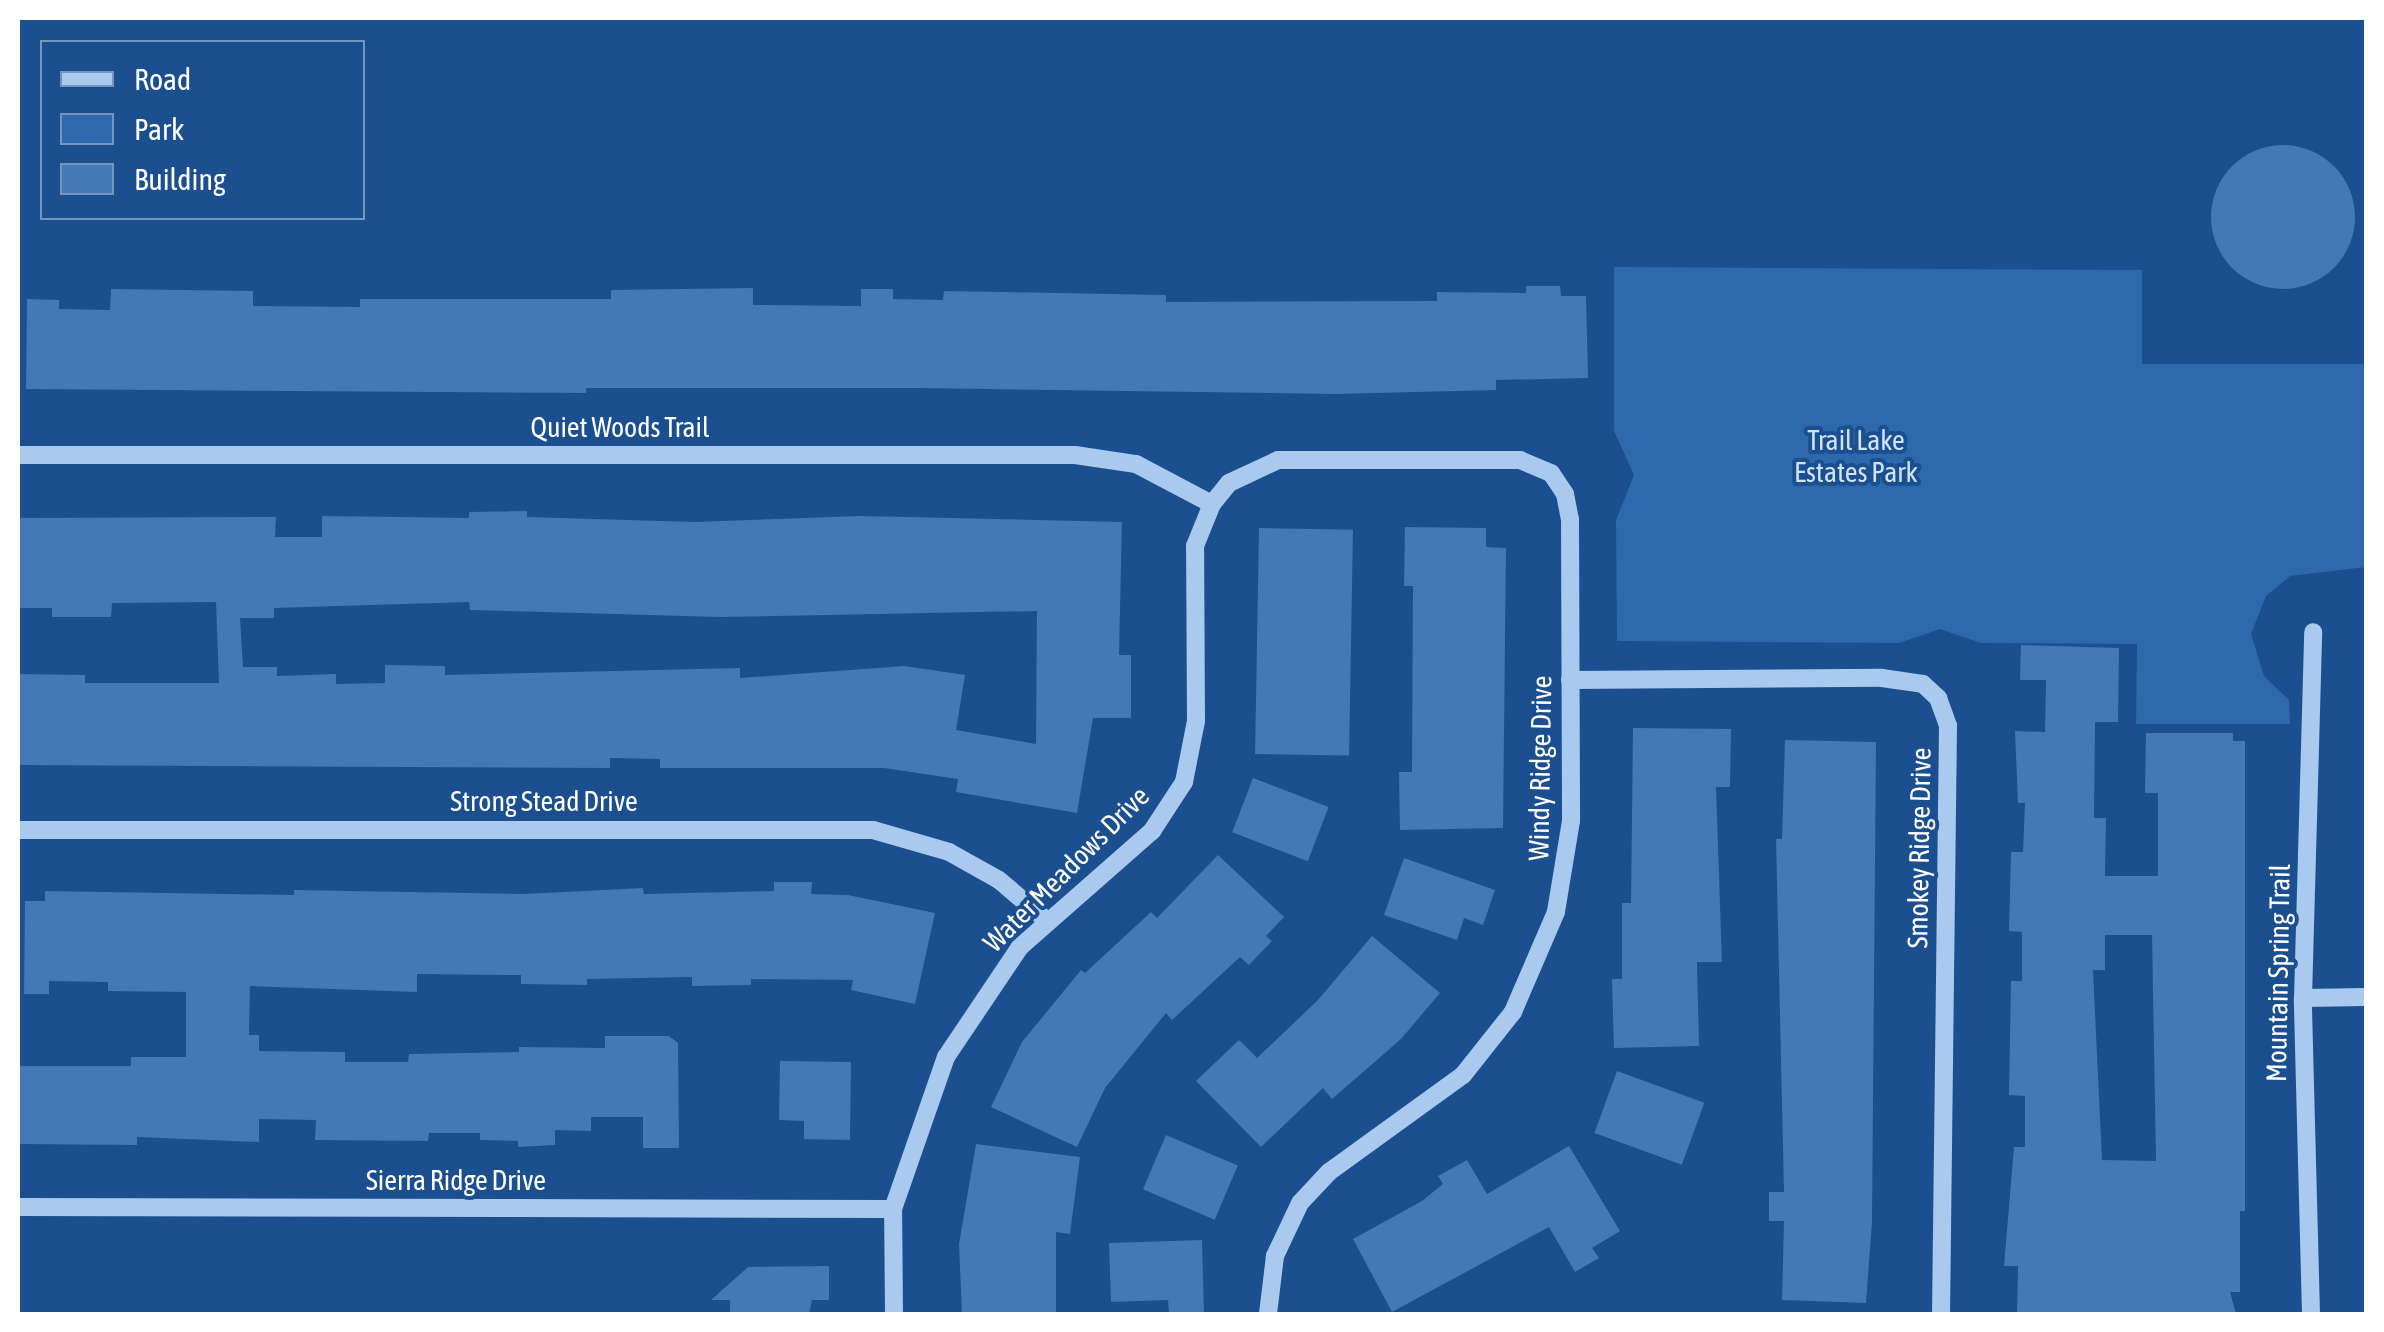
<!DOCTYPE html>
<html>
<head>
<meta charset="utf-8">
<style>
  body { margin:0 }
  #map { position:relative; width:2384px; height:1332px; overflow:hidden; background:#1b4f8f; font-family:"Asap Condensed",sans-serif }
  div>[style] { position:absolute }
  .green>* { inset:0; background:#2e69ad }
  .building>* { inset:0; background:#4478b7; transform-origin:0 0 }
  .round { border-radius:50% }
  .minor>* { height:18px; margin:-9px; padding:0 9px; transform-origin:9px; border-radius:9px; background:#a9c9ee }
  span { translate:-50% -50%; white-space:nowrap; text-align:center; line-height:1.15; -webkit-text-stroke:8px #1b4f8f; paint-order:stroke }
  .street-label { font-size:28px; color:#fff }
  .park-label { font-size:28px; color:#cfe3fa }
  .frame { position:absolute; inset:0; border:20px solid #fff; pointer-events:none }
  .legend { position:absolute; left:40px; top:40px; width:325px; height:180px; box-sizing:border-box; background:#1b4f8f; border:2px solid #7695bc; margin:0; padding:12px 18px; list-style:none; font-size:30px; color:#fff }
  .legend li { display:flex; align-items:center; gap:20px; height:50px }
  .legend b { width:50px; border:2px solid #7695bc }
</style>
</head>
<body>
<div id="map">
  <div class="green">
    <i style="clip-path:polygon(1614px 267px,2142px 270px,2142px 364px,2366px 364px,2366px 567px,2290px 576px,2266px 596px,2251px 634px,2264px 676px,2289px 700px,2290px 724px,2136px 724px,2137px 644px,1981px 643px,1940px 629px,1899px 643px,1617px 641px,1616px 520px,1634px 475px,1614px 431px)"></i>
  </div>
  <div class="building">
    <i class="round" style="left:2211px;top:145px;width:144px;height:144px"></i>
    <i style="clip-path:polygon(1526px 286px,1560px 286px,1561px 296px,1586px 296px,1588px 378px,1496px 380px,1496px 390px,1336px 394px,919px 388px,586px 388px,586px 393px,26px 389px,27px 299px,59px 300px,59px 309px,110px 310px,111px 289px,253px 291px,253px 306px,360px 307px,360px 299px,611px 299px,611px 290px,753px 288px,753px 305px,861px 306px,861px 289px,893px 289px,893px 299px,943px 300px,944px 291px,1166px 295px,1166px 302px,1437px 301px,1437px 292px,1526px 293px)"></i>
    <i style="clip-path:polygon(evenodd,527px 511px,527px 517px,694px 522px,861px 516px,1122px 522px,1119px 655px,1131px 655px,1131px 718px,1093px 718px,1077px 813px,956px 792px,958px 779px,884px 768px,660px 768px,660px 759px,610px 758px,610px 768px,18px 765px,18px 674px,85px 675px,85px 683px,219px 683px,216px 602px,112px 603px,111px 617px,52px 617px,52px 608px,18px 608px,18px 518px,276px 517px,275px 537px,322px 537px,322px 516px,469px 518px,469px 512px,527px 511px,469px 602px,470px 610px,720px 617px,1037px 611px,1036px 744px,956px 730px,965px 675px,904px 666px,740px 678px,740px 668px,445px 675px,445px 666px,385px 665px,385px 683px,336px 684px,336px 674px,277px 676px,277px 667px,243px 667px,240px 618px,274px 618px,274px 608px,469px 602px)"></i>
    <i style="clip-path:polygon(1405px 527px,1486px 528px,1486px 547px,1506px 548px,1503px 828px,1400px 830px,1399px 772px,1412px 772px,1413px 586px,1404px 586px)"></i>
    <i style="left:1259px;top:528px;width:94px;height:226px;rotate:1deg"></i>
    <i style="clip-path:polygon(evenodd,2021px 645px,2119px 648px,2118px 722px,2095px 722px,2094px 818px,2106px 818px,2105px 876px,2158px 876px,2158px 793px,2145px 793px,2146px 733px,2233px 733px,2233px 741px,2245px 741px,2245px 1211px,2240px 1211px,2240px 1292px,2230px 1292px,2236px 1314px,2017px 1314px,2018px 1266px,2004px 1266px,2014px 1147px,2025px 1147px,2025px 1096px,2009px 1095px,2011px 981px,2022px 981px,2022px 932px,2009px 931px,2011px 852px,2023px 852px,2025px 803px,2018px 803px,2015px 731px,2045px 732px,2046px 680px,2020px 680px,2021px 645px,2105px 935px,2152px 935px,2156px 1161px,2102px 1160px,2093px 970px,2105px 970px,2105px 935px)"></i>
    <i style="clip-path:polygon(1633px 728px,1731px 729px,1730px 787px,1716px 787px,1722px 962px,1697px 962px,1699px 1046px,1614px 1048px,1612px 979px,1622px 979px,1622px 903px,1631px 903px)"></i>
    <i style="clip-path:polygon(1785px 740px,1876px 742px,1872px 1222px,1866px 1303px,1782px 1300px,1784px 1221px,1769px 1221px,1769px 1192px,1784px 1192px,1776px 839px,1782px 839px)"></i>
    <i style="left:1253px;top:778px;width:81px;height:58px;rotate:21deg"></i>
    <i style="clip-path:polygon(1218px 855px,1284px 917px,1266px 936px,1272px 941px,1249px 965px,1240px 957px,1172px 1020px,1166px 1013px,1105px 1088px,1077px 1147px,991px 1107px,1022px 1042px,1081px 970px,1085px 973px,1151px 912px,1157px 918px)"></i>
    <i style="clip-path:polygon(1404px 858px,1495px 890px,1483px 925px,1464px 918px,1457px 940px,1384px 915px)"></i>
    <i style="clip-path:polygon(774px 882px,812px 882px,811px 894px,848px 895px,935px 913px,915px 1004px,851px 990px,853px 980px,751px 979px,751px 985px,692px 986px,692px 977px,587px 979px,587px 985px,521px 984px,521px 975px,417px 974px,417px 992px,250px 986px,249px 1035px,259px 1035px,259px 1051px,345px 1052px,345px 1062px,408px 1062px,409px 1054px,519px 1052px,519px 1047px,605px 1048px,605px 1036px,669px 1036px,678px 1043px,679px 1148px,643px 1148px,643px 1117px,591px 1117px,591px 1131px,555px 1130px,555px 1145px,518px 1147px,518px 1141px,480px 1140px,480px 1133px,429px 1133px,428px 1141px,315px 1140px,316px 1120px,259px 1119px,259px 1142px,137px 1137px,137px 1145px,20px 1144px,19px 1066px,131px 1066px,131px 1057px,186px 1057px,186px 992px,108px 991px,108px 982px,49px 981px,49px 994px,24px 994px,25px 901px,45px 901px,45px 891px,294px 895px,294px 890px,523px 894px,643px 888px,644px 894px,774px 891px)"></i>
    <i style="clip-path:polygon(1372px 936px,1440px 993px,1401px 1039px,1332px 1099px,1323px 1088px,1261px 1147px,1196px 1081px,1239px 1040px,1257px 1058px,1318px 1000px)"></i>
    <i style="clip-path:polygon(780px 1061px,851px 1062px,850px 1140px,804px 1139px,804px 1121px,779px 1120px)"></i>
    <i style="left:1617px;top:1071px;width:93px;height:66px;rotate:20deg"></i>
    <i style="left:1166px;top:1135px;width:78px;height:59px;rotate:23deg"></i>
    <i style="clip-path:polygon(976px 1144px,1080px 1157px,1070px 1234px,1056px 1232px,1056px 1314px,962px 1314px,959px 1244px)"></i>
    <i style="clip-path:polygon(1569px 1146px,1620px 1231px,1592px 1248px,1599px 1258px,1575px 1272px,1549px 1227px,1392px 1312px,1353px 1239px,1422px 1201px,1443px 1184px,1438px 1176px,1467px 1160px,1487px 1194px)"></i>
    <i style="clip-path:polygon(1202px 1240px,1204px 1314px,1169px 1314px,1168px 1300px,1111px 1302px,1109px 1243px)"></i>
    <i style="clip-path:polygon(829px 1266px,829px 1300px,812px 1300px,809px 1314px,730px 1314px,730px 1300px,711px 1300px,748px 1267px)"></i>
  </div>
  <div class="minor">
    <i style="left:18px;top:455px;width:1057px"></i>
    <i style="left:1075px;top:455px;width:62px;rotate:8.4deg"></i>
    <i style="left:1136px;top:464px;width:86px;rotate:27.8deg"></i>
    <i style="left:1570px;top:680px;width:312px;rotate:-0.4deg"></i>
    <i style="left:1882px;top:678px;width:41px;rotate:8.3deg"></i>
    <i style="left:1923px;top:684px;width:21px;rotate:43deg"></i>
    <i style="left:1938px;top:698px;width:30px;rotate:70deg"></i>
    <i style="left:1948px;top:726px;width:588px;rotate:90.68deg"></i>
    <i style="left:18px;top:830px;width:855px"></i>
    <i style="left:873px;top:830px;width:79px;rotate:16.1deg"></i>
    <i style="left:949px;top:852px;width:57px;rotate:29.2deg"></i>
    <i style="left:999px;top:880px;width:62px;rotate:40.4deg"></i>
    <i style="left:2303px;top:998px;width:63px;rotate:-0.9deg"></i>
    <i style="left:18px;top:1207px;width:875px;rotate:0.13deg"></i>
    <i style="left:894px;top:1314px;width:105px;rotate:-90.5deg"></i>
    <i style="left:893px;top:1209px;width:161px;rotate:-70.8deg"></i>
    <i style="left:946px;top:1057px;width:133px;rotate:-56.1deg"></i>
    <i style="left:1020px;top:947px;width:176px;rotate:-41.3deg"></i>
    <i style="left:1152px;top:831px;width:59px;rotate:-56.9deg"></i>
    <i style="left:1184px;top:782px;width:62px;rotate:-78.9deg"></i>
    <i style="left:1196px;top:721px;width:175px;rotate:-90.3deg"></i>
    <i style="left:1195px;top:546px;width:45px;rotate:-68deg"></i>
    <i style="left:1212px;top:504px;width:27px;rotate:-51deg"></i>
    <i style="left:1229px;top:483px;width:54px;rotate:-25.1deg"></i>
    <i style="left:1278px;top:460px;width:242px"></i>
    <i style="left:1520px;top:460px;width:34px;rotate:23deg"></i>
    <i style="left:1551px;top:473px;width:25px;rotate:56deg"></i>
    <i style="left:1565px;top:494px;width:25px;rotate:79deg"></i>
    <i style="left:1570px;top:519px;width:302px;rotate:89.8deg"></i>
    <i style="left:1571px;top:821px;width:92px;rotate:99.4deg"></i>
    <i style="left:1556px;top:912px;width:109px;rotate:113.3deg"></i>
    <i style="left:1513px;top:1012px;width:80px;rotate:128.4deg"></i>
    <i style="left:1463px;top:1075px;width:165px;rotate:144.1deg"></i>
    <i style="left:1329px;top:1172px;width:42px;rotate:133.1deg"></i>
    <i style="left:1300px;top:1203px;width:59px;rotate:115.3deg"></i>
    <i style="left:1275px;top:1256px;width:58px;rotate:96.9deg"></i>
    <i style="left:2311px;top:1314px;width:316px;rotate:-91.5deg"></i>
    <i style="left:2303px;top:998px;width:366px;rotate:-88.4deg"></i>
  </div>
  <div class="street-label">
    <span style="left:620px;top:427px">Quiet Woods Trail</span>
    <span style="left:1540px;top:768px;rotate:-89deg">Windy Ridge Drive</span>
    <span style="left:544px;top:801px">Strong Stead Drive</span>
    <span style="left:1919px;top:848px;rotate:-89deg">Smokey Ridge Drive</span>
    <span style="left:1066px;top:869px;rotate:-45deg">Water Meadows Drive</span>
    <span style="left:2278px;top:973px;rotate:-89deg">Mountain Spring Trail</span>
    <span style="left:456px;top:1180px">Sierra Ridge Drive</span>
  </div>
  <div class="park-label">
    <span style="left:1856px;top:456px">Trail Lake<br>Estates Park</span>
  </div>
  <div class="frame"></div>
  <ul class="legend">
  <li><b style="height:12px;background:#a9c9ee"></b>Road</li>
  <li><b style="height:28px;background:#2e69ad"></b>Park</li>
  <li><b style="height:28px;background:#4478b7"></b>Building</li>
  </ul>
</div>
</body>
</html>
